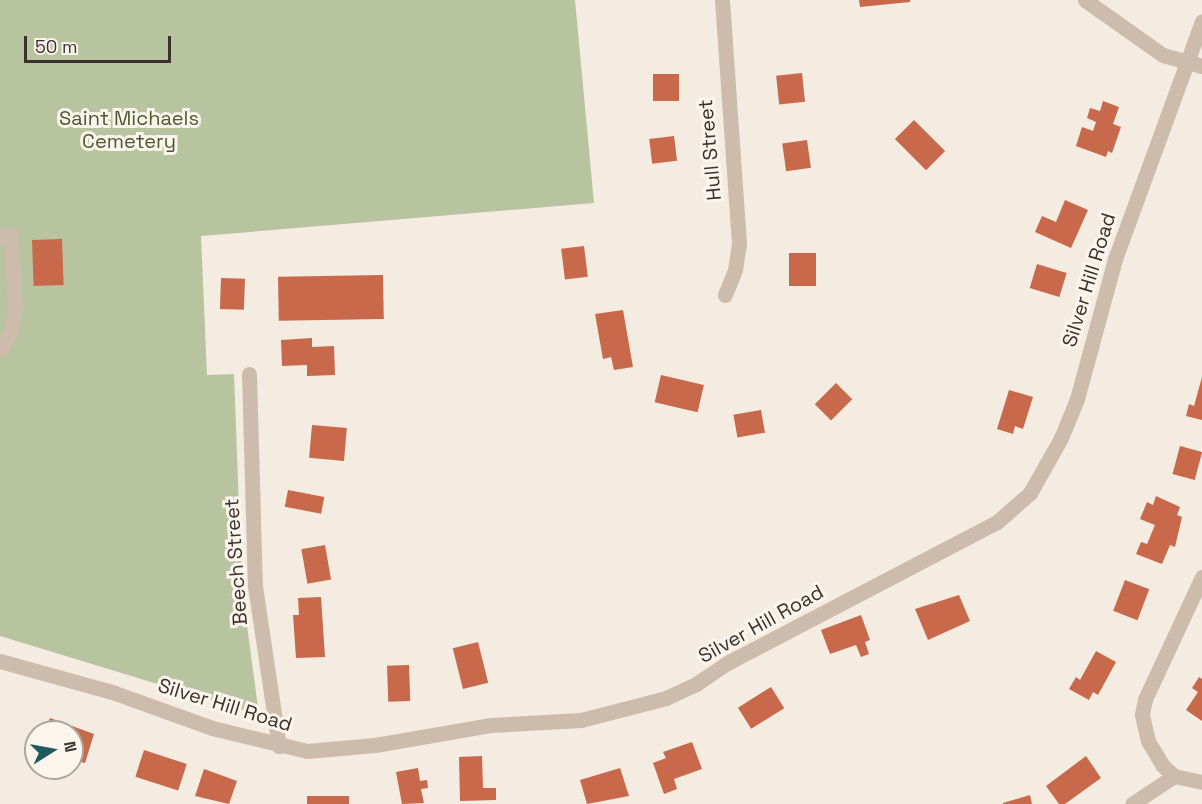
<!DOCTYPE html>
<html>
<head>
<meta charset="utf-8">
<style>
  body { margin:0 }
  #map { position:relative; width:1202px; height:804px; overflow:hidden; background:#f4ebe1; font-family:"Space Grotesk",sans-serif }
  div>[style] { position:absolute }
  .green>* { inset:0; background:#b8c4a0 }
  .building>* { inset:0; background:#c8694b; transform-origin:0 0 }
  .minor>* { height:15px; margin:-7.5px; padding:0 7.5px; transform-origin:7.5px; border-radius:7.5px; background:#cdbbac }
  span { translate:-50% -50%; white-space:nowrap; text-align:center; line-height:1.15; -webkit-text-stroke:6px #fbf5ee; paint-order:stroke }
  .park-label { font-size:20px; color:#4a5a2e }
  .street-label { font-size:20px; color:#3b302b }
  .north { position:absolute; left:24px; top:720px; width:60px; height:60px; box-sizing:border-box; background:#fbf5ee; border:2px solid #aea6a0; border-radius:50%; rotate:79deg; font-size:16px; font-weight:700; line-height:24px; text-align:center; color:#3b302b }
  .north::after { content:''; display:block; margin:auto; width:21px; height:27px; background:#1f5a5e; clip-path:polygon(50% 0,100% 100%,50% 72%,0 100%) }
  .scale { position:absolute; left:24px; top:36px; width:147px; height:27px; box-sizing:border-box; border:3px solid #3b302b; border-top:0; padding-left:8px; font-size:18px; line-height:21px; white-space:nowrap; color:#3b302b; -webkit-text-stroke:4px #fbf5ee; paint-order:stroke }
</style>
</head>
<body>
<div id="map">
  <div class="green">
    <i style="clip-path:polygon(0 0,575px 0,594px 203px,201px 236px,207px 375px,234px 374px,242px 588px,259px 715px,0 636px)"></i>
  </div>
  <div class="building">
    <i style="clip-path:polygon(859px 0,910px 0,910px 2px,860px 7px)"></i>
    <i style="left:802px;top:73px;width:29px;height:26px;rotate:84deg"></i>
    <i style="left:653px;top:74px;width:26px;height:27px"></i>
    <i style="clip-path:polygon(1103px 101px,1119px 107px,1113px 124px,1121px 127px,1112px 153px,1108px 151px,1106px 157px,1076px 146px,1082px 127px,1093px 131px,1096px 122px,1087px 118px,1090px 108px,1100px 111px)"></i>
    <i style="left:914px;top:120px;width:44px;height:27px;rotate:45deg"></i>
    <i style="left:674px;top:136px;width:25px;height:25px;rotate:83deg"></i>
    <i style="left:807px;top:140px;width:28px;height:25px;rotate:82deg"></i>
    <i style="clip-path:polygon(1065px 200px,1088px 210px,1071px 248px,1035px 232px,1042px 216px,1056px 222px)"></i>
    <i style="left:62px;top:239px;width:46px;height:30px;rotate:88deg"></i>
    <i style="left:584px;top:246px;width:31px;height:23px;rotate:83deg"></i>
    <i style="left:789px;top:253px;width:27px;height:33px"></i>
    <i style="left:1037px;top:264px;width:31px;height:25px;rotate:17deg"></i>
    <i style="left:383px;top:275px;width:44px;height:105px;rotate:89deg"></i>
    <i style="left:221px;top:278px;width:24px;height:31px;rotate:2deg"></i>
    <i style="clip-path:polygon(623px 310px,633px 367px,614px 370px,611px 357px,603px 359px,595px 314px)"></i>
    <i style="clip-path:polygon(312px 338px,312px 347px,334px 346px,335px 375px,307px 376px,307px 365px,282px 366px,281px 340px)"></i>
    <i style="left:661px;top:375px;width:44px;height:28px;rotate:13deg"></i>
    <i style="clip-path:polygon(1202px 377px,1202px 420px,1186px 416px,1189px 404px,1194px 406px)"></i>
    <i style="left:836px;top:383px;width:23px;height:30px;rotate:45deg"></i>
    <i style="clip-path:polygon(1009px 390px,1033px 397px,1023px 429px,1015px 426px,1013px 434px,997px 429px)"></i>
    <i style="left:761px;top:410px;width:23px;height:28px;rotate:80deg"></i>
    <i style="left:312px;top:425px;width:35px;height:33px;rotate:5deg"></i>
    <i style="left:1180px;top:446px;width:23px;height:29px;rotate:15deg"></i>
    <i style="left:288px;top:490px;width:37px;height:17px;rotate:11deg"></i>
    <i style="clip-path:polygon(1156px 496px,1180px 507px,1177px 515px,1182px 517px,1175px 547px,1170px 545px,1162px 564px,1136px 554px,1141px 542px,1147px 544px,1155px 525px,1140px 519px,1147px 502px,1153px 505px)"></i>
    <i style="left:325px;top:545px;width:35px;height:24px;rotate:80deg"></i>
    <i style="left:1125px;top:580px;width:26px;height:33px;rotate:21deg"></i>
    <i style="clip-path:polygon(959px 595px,970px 621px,928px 640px,915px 609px)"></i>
    <i style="clip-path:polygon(321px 597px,325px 657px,296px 658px,293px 615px,299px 615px,298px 598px)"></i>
    <i style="clip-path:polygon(861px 615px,870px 640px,865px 642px,869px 654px,861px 657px,856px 645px,830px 654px,821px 630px)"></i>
    <i style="left:478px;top:642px;width:42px;height:26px;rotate:76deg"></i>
    <i style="clip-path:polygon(1096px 651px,1116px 662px,1098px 695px,1093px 692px,1089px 700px,1069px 689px,1076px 677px,1080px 680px)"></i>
    <i style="left:409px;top:665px;width:36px;height:22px;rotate:88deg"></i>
    <i style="clip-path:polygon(1199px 677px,1202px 679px,1202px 721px,1186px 710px,1198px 692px,1192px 688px)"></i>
    <i style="left:771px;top:687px;width:25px;height:39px;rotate:58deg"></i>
    <i style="clip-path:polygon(50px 718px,94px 734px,85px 763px,72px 760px,72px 732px,46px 732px)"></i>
    <i style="clip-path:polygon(692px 742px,702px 769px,674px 779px,677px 789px,664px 794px,653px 763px,666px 758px,663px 752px)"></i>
    <i style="left:144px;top:750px;width:45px;height:28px;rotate:18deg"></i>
    <i style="clip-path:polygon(482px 756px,483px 788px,496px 788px,496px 800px,460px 801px,459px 757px)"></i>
    <i style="clip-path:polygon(1086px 756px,1101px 778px,1065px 804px,1059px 804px,1046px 786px)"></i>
    <i style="clip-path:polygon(418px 768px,420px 781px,427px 780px,428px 788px,421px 789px,424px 803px,402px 804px,396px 772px)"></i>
    <i style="clip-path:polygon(620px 768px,629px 796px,587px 804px,580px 780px)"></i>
    <i style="clip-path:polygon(204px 769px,237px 781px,229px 804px,195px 796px)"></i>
    <i style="clip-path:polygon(1030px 795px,1032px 804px,1003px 804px,1003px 803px)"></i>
    <i style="left:349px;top:796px;width:8px;height:42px;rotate:90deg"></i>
  </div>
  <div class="minor">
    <i style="left:722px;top:0;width:245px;rotate:86deg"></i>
    <i style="left:739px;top:244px;width:26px;rotate:99deg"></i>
    <i style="left:735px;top:270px;width:27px;rotate:112deg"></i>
    <i style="left:1085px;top:0;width:95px;rotate:35.2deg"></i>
    <i style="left:1163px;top:55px;width:41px;rotate:15.8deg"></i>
    <i style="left:0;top:236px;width:11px;rotate:-5deg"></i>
    <i style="left:11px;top:235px;width:73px;rotate:86.9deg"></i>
    <i style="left:15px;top:308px;width:23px;rotate:100deg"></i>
    <i style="left:11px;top:331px;width:21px;rotate:121deg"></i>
    <i style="left:249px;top:374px;width:212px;rotate:88.4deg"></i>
    <i style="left:255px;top:586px;width:162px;rotate:81.5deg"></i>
    <i style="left:1202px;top:577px;width:135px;rotate:115deg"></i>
    <i style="left:1145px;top:699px;width:16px;rotate:101deg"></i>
    <i style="left:1142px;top:715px;width:27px;rotate:77deg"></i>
    <i style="left:1148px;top:741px;width:29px;rotate:59deg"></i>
    <i style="left:1163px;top:766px;width:15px;rotate:42deg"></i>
    <i style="left:1174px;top:776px;width:29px;rotate:12deg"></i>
    <i style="left:0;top:661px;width:119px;rotate:15.5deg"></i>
    <i style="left:115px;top:693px;width:103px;rotate:19.8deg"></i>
    <i style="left:212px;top:728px;width:98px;rotate:13.6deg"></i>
    <i style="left:307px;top:751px;width:68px;rotate:-5deg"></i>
    <i style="left:375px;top:745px;width:118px;rotate:-9.8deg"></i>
    <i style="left:491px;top:725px;width:90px;rotate:-3.2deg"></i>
    <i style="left:581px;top:720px;width:88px;rotate:-14.5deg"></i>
    <i style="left:666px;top:698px;width:33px;rotate:-25deg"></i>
    <i style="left:696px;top:684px;width:40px;rotate:-34deg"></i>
    <i style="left:729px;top:662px;width:302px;rotate:-27.6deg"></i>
    <i style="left:997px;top:522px;width:44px;rotate:-41.3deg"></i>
    <i style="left:1030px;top:493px;width:63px;rotate:-60.6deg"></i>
    <i style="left:1061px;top:438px;width:42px;rotate:-67.7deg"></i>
    <i style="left:1077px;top:399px;width:145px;rotate:-74.8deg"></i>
    <i style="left:1115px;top:259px;width:253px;rotate:-69.9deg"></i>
    <i style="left:1132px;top:804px;width:50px;rotate:-33.7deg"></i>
  </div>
  <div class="park-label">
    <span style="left:129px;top:130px">Saint Michaels<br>Cemetery</span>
  </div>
  <div class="street-label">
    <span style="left:710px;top:150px;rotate:-95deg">Hull Street</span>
    <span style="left:1089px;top:280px;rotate:-73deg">Silver Hill Road</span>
    <span style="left:236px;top:562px;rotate:-94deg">Beech Street</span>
    <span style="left:761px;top:624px;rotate:-29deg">Silver Hill Road</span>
    <span style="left:225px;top:705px;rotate:17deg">Silver Hill Road</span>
  </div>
  <div class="north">N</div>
  <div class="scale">50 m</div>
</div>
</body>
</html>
